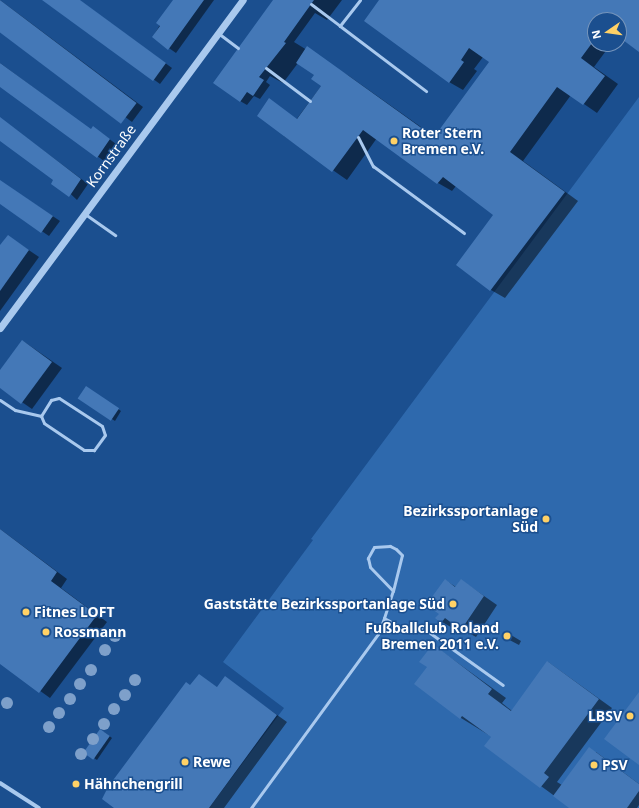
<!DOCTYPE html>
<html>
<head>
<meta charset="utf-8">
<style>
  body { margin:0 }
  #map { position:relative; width:639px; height:808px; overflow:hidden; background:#1b4f8f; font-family:"Noto Sans",sans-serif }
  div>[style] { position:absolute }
  .green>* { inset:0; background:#2e69ad }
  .shadow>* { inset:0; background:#0007 }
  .building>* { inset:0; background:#4478b7; transform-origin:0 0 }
  .service>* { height:3px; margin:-1.5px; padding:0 1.5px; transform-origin:1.5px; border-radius:1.5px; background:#a9c9ee }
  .minor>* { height:4px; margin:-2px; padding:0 2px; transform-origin:2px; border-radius:2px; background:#a9c9ee }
  .tertiary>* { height:7px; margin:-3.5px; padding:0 3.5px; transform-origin:3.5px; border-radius:3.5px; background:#a9c9ee }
  .trees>* { width:12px; height:12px; margin:-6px; border-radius:50%; background:#7ea0ca }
  .dots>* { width:11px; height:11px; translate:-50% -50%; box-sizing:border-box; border:2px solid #1b4f8f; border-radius:50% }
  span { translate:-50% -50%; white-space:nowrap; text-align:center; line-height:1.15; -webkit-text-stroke:3px #1b4f8f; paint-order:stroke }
  .poi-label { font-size:14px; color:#fff; font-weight:700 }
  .left { translate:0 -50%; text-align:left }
  .right { translate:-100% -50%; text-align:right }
  .street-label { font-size:14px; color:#fff }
  .north { position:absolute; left:587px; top:12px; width:40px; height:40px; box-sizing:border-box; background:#1b4f8f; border:1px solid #7695bc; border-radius:50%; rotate:257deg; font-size:11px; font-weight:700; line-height:16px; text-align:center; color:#fff }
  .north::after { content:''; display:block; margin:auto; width:14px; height:18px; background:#ffd166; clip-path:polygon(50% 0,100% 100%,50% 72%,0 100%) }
</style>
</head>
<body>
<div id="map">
  <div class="green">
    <i style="clip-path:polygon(639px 97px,639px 808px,209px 808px,284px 708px,223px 662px,313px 540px,311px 539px)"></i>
  </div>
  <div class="shadow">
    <i style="clip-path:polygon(0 0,143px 107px,132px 122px,0 25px)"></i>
    <i style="clip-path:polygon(44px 0,79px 0,172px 68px,160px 84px)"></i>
    <i style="clip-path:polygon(174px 0,214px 0,176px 53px,153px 37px)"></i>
    <i style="clip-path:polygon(274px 0,342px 0,327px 20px,315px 13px,294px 42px,349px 76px,435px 137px,490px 62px,483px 57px,474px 69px,477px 71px,463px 90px,449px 82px,381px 0,639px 0,639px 50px,619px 35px,619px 20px,595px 20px,595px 44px,611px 44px,594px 67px,618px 84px,597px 113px,571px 95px,523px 161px,578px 201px,505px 298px,491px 290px,495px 215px,456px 186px,452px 191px,438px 183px,377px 138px,347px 180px,284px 136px,322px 85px,315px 75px,298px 63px,283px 83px,270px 76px,266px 82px,270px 85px,260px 99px,254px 96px,247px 105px,240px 101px)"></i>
    <i style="clip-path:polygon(0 63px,91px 130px,100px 132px,116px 144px,104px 161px,0 86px)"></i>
    <i style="clip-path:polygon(0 118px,88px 184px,77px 200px,55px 179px,0 139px)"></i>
    <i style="clip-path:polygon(0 181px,60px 221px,49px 236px,0 203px)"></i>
    <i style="clip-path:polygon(8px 236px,39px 257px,0 311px,0 247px)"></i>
    <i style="clip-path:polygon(23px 341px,62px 368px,32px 409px,0 387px,0 372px)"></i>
    <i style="clip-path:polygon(89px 389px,121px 411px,115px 421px,79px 398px)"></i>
    <i style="clip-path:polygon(0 529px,67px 579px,61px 588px,107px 622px,50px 698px,0 662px)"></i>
    <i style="clip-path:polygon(445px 580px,456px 587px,461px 580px,497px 605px,476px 637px,458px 627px,456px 630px,442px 622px,440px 613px)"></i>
    <i style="clip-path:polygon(506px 632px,521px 641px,519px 645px,504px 637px)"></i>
    <i style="clip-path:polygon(433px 645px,506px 698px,502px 703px,512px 711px,548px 662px,612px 708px,557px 782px,562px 785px,596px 752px,639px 784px,639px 805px,637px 808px,571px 808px,486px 746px,492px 737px,461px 718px,428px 667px)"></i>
    <i style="clip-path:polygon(199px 675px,218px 688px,225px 678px,287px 722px,224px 808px,116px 808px)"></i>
    <i style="clip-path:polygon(104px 732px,112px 738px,97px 760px,94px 758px)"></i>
  </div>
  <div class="building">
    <i style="left:0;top:0;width:171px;height:26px;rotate:37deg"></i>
    <i style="clip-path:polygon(42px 0,80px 0,166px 63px,153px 81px)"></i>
    <i style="clip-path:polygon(173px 0,204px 0,168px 50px,152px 37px,160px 26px,156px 23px)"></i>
    <i style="clip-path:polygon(273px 0,314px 0,284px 42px,286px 43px,259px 77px,264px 80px,253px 96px,247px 92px,240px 102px,213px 83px)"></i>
    <i style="clip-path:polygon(379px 0,639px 0,639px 52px,619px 37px,619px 20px,595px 20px,595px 39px,581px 58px,605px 76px,583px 105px,557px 87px,510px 152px,565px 192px,490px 291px,456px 265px,493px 215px,443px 177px,437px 184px,363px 130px,332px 172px,257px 116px,269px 98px,297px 119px,321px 86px,311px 79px,314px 75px,296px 63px,307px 46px,434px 137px,489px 62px,469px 48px,461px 60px,464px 62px,449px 83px,364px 21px)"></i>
    <i style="clip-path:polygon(0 63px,91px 129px,93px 126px,110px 139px,97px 158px,0 87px)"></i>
    <i style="clip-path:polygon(0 117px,81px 179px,69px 197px,51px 184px,53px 180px,0 141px)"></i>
    <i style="clip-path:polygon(0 180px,53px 216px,41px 233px,0 204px)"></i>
    <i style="clip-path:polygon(8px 235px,29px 250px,0 291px,0 245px)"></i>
    <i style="clip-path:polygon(22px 340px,52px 362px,21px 404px,0 388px,0 370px)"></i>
    <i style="left:86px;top:386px;width:40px;height:15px;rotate:34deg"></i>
    <i style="clip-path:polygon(0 529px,57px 572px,51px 581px,97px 615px,39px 693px,0 664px)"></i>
    <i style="clip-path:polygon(445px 579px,455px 587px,461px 579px,484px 596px,461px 630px,445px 618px,441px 623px,435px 618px,439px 614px,426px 605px)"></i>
    <i style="clip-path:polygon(506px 631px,511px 635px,508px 640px,503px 638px)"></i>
    <i style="clip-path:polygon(433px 644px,492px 689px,488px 694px,511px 711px,547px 661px,599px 699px,544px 773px,549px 777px,540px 788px,484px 746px,491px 737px,462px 716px,460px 719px,414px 684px,427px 667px,419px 662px)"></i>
    <i style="clip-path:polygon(199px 674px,217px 687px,225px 676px,277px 715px,209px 808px,114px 808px,102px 799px,108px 787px,186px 682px,190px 685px)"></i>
    <i style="clip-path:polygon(639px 692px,639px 765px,604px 739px)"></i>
    <i style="left:100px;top:729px;width:12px;height:29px;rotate:35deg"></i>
    <i style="clip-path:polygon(589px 747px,639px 784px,639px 791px,627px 808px,569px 808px,553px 796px)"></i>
  </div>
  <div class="service">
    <i style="left:360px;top:0;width:33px;rotate:128deg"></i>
    <i style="left:340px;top:26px;width:108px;rotate:37.1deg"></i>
    <i style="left:311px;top:4px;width:36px;rotate:37deg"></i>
    <i style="left:218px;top:33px;width:25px;rotate:37deg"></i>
    <i style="left:266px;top:68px;width:55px;rotate:36.9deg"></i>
    <i style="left:358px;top:137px;width:33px;rotate:63deg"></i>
    <i style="left:373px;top:166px;width:113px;rotate:36.4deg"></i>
    <i style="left:85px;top:214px;width:37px;rotate:35deg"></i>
    <i style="left:59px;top:398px;width:51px;rotate:33.1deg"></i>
    <i style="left:102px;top:426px;width:9px;rotate:72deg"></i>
    <i style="left:105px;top:435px;width:19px;rotate:126deg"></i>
    <i style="left:94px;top:450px;width:10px;rotate:180deg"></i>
    <i style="left:84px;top:450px;width:48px;rotate:-146deg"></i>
    <i style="left:44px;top:423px;width:8px;rotate:-113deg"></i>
    <i style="left:41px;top:416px;width:19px;rotate:-58deg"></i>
    <i style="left:51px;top:400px;width:8px;rotate:-14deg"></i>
    <i style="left:0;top:400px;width:18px;rotate:34deg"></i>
    <i style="left:15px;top:410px;width:27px;rotate:13deg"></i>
    <i style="left:384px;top:618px;width:26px;rotate:28deg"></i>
    <i style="left:407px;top:630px;width:16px;rotate:-7deg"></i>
    <i style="left:423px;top:628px;width:98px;rotate:35.5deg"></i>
    <i style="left:251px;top:808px;width:215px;rotate:-53.9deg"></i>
    <i style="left:378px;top:634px;width:17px;rotate:-69deg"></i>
    <i style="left:384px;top:618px;width:28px;rotate:-72deg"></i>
    <i style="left:393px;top:591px;width:37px;rotate:-76deg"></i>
    <i style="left:402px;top:555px;width:8px;rotate:-135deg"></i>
    <i style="left:396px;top:549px;width:7px;rotate:-153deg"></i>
    <i style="left:390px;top:546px;width:16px;rotate:176deg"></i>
    <i style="left:374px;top:547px;width:13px;rotate:119deg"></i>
    <i style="left:368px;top:558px;width:9px;rotate:77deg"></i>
    <i style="left:370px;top:567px;width:33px;rotate:46deg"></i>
  </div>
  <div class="minor">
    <i style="left:0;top:783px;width:46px;rotate:32.7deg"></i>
  </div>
  <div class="tertiary">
    <i style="left:0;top:328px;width:408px;rotate:-53.5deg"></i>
  </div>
  <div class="trees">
    <i style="left:115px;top:636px"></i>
    <i style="left:105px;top:650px"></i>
    <i style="left:91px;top:670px"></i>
    <i style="left:135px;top:680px"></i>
    <i style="left:80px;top:684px"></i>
    <i style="left:125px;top:695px"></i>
    <i style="left:70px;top:699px"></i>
    <i style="left:7px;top:703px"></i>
    <i style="left:114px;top:709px"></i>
    <i style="left:59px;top:713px"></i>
    <i style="left:104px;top:724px"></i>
    <i style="left:49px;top:727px"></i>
    <i style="left:93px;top:739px"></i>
    <i style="left:81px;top:754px"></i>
  </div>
  <div class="dots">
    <i style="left:394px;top:141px;background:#ffd166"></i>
    <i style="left:546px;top:519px;background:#ffd166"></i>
    <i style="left:453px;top:604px;background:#ffd166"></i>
    <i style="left:26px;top:612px;background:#ffd166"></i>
    <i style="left:46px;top:632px;background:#ffd166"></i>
    <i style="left:507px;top:636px;background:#ffd166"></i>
    <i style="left:630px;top:716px;background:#ffd166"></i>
    <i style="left:185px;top:762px;background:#ffd166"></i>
    <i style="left:594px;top:765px;background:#ffd166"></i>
    <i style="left:76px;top:784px;background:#ffd166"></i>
  </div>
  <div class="poi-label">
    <span class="left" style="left:402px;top:141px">Roter Stern<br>Bremen e.V.</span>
    <span class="right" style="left:538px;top:519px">Bezirkssportanlage<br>Süd</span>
    <span class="right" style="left:445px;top:604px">Gaststätte Bezirkssportanlage Süd</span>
    <span class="left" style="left:34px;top:612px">Fitnes LOFT</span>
    <span class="right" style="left:499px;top:636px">Fußballclub Roland<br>Bremen 2011 e.V.</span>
    <span class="left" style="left:54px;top:632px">Rossmann</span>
    <span class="right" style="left:622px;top:716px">LBSV</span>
    <span class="left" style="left:193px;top:762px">Rewe</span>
    <span class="left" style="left:602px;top:765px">PSV</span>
    <span class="left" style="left:84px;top:784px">Hähnchengrill</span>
  </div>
  <div class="street-label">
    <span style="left:111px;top:156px;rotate:-54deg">Kornstraße</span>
  </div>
  <div class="north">N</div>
</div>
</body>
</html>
